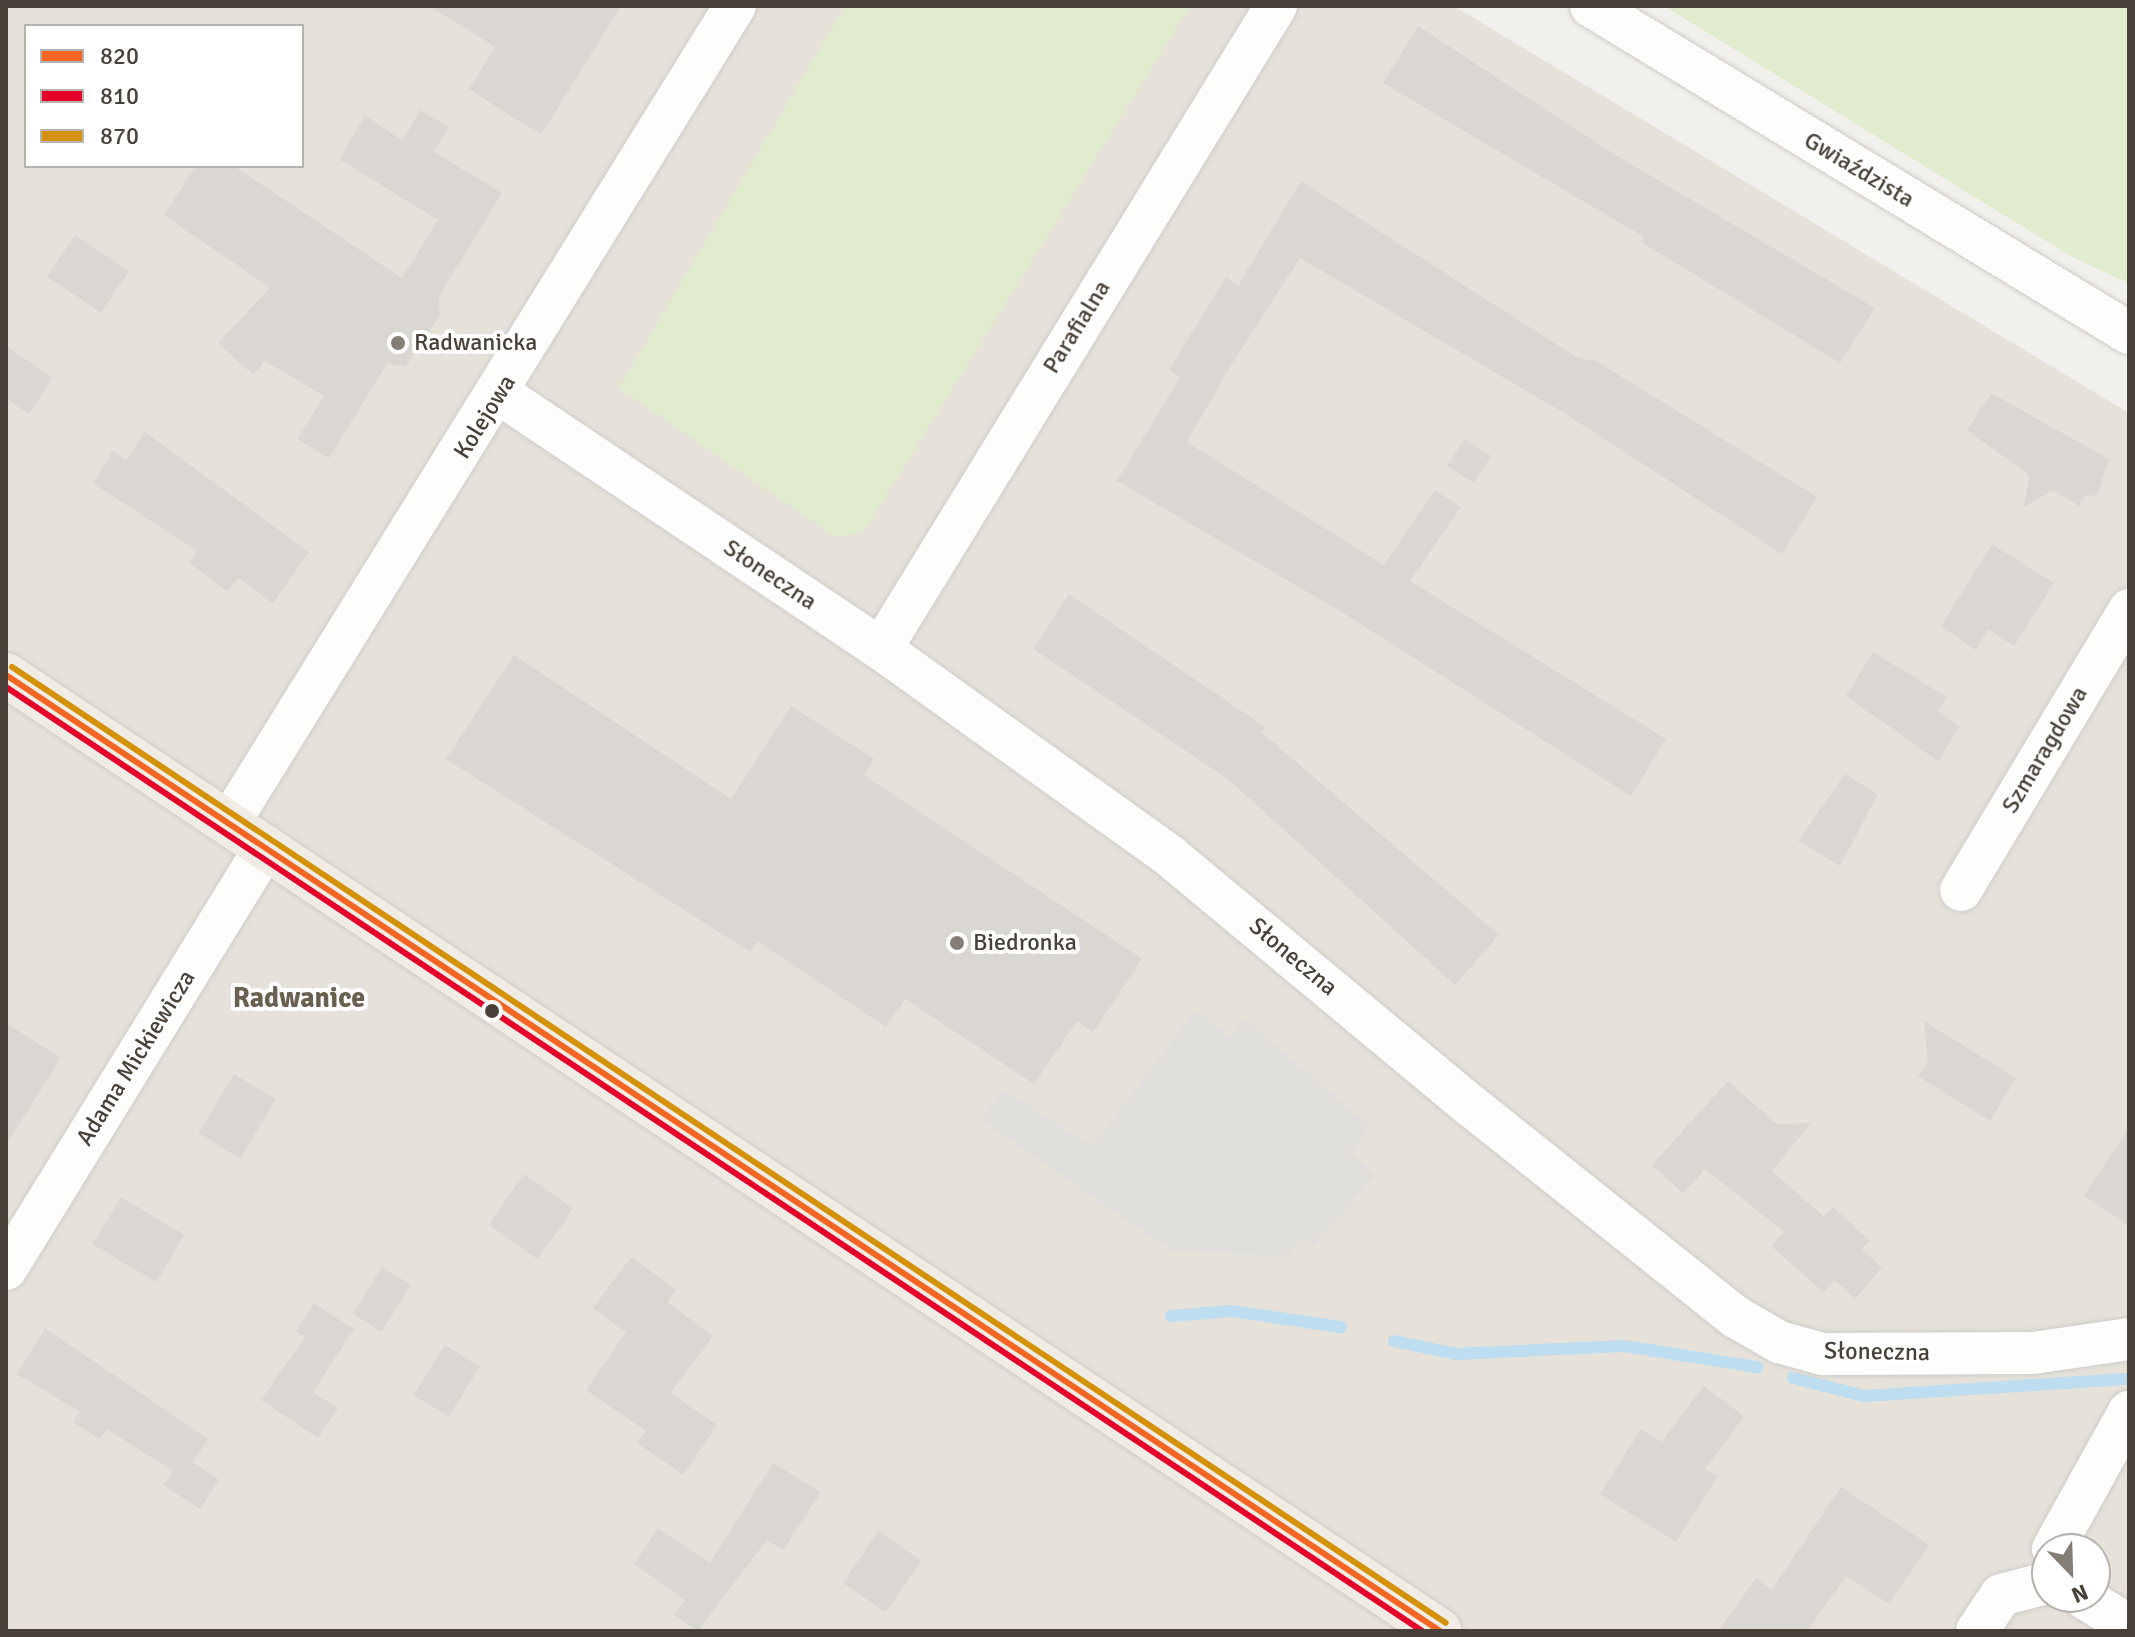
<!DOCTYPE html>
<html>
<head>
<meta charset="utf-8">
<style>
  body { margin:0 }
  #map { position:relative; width:2135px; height:1637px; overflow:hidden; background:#f2f0ec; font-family:Signika,sans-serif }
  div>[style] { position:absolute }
  .residential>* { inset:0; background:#e6e2da }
  .green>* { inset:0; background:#e0eccd }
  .parking>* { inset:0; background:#e1dfdc }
  .stream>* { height:12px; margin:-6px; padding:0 6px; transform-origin:6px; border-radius:6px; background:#bdddf0 }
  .building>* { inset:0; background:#dad7d3; transform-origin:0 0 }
  .roads { filter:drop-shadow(0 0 2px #ceccc8) drop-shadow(0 0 2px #ceccc8) }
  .street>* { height:42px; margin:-21px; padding:0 21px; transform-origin:21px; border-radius:21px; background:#fdfdfc }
  .primary>* { height:44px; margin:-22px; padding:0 22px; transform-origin:22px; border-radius:22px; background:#f2ede4 }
  .bus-1>* { height:6px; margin:-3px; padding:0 3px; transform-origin:3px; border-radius:3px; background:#f26522 }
  .bus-2>* { height:6px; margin:-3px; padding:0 3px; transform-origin:3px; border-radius:3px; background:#e4002b }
  .bus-3>* { height:6px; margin:-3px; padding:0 3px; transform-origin:3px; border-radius:3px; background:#d4920b }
  .dots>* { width:22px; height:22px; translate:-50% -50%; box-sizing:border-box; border:4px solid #fff; border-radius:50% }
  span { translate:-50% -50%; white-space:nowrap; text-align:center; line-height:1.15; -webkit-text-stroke:8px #fff; paint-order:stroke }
  .street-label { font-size:24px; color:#494137 }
  .poi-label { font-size:24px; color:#494137 }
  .left { translate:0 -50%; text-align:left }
  .quarter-label { font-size:28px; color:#6b5f4f; font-weight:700 }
  .frame { position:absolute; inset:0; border:8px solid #494137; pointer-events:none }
  .legend { position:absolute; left:24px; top:24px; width:280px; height:144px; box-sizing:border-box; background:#fff; border:2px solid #b6b3af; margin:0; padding:10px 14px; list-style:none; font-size:24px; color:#494137 }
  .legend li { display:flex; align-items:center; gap:16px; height:40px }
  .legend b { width:40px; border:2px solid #b6b3af }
  .north { position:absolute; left:2031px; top:1533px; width:80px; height:80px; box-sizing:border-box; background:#fff; border:2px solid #b6b3af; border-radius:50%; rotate:157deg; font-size:22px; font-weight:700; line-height:32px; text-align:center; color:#494137 }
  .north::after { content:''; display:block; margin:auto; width:28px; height:36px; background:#847e76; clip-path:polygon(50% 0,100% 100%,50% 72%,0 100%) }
</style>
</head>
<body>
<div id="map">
  <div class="residential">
    <i style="clip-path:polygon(evenodd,6px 6px,1454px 6px,2129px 413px,2129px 1631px,6px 1631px,6px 6px,26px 26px,302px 26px,302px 166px,26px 166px,26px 26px,6px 6px,2047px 1549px,2095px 1549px,2095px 1597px,2047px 1597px,2047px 1549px)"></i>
  </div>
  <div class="green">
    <i style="clip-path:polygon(845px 6px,1190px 6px,864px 531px,837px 538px,619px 388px)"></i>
    <i style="clip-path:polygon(1664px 6px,2129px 6px,2129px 283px,2074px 258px)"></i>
  </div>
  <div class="parking">
    <i style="clip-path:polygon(1195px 1011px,1230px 1037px,1244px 1019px,1370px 1126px,1352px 1153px,1375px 1176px,1313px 1246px,1303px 1237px,1287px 1256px,1172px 1251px,981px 1120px,1003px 1089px,1092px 1147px)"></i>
  </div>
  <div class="stream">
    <i style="left:1171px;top:1316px;width:61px;rotate:-4.7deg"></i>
    <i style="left:1232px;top:1311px;width:110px;rotate:8.4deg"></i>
    <i style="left:1394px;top:1341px;width:63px;rotate:11.8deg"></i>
    <i style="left:1456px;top:1354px;width:168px;rotate:-2.7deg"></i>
    <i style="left:1624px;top:1346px;width:135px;rotate:9deg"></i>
    <i style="left:1793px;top:1378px;width:73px;rotate:14.2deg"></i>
    <i style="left:1864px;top:1396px;width:262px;rotate:-3.7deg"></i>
  </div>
  <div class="building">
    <i style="clip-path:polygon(429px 6px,621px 6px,541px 135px,469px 89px,495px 47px)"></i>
    <i style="clip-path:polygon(1418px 26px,1614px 154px,1875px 308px,1840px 363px,1641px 242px,1644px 237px,1383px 83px)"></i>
    <i style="clip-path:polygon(420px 110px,449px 127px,434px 152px,502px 193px,439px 296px,440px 315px,406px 366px,387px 364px,329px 458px,297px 439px,324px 396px,265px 361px,253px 375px,218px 343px,270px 288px,164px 215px,196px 166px,234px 166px,402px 278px,438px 220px,339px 159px,365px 116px,403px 140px)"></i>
    <i style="clip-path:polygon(1301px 181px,1578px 358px,1596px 361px,1817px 497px,1782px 554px,1564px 413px,1300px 258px,1230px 367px,1187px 442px,1384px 565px,1435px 490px,1461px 507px,1410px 581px,1666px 739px,1631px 796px,1340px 611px,1117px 481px,1180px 377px,1169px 370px,1208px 306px,1226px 277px,1238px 285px)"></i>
    <i style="left:75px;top:235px;width:65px;height:50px;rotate:34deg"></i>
    <i style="clip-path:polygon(6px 346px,53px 378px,29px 414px,6px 398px)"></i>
    <i style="clip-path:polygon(1991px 393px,2109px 459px,2097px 496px,2086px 495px,2079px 506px,2053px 490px,2024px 507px,2029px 475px,1967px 430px)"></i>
    <i style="clip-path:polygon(145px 432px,309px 552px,273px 603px,238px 578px,228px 592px,189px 563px,197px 551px,93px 483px,113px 451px,126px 460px)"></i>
    <i style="left:1464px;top:439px;width:32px;height:32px;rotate:32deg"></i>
    <i style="clip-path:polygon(1992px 544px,2054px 583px,2014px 646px,1988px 629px,1976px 650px,1941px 626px)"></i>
    <i style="clip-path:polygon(1069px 594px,1265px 727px,1261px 732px,1499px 935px,1455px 985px,1229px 780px,1033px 649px)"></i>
    <i style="clip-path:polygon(1873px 652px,1947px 697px,1938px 712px,1960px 726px,1938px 761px,1846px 696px)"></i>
    <i style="clip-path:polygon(514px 655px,731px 799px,791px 706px,874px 759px,864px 775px,1142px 959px,1093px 1032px,1077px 1021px,1034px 1084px,905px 999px,886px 1027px,757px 941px,750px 952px,446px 759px)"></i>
    <i style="clip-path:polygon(1845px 774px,1878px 794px,1840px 866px,1798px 841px)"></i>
    <i style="clip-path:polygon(1924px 1021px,2016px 1078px,1990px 1121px,1918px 1076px,1928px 1061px)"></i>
    <i style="clip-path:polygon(6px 1023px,61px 1058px,6px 1145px)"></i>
    <i style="left:234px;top:1074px;width:49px;height:69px;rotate:31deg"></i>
    <i style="clip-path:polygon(1728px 1081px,1777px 1124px,1811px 1123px,1772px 1171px,1824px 1217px,1833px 1207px,1870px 1241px,1862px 1249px,1882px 1268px,1855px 1299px,1835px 1280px,1823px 1292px,1771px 1246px,1784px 1232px,1705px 1169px,1683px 1193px,1652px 1165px)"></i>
    <i style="clip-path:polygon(2129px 1128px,2129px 1226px,2084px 1196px)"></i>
    <i style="left:524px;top:1174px;width:60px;height:62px;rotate:35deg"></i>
    <i style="left:121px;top:1197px;width:74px;height:55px;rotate:31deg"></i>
    <i style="clip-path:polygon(631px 1257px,677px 1290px,667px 1302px,713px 1336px,671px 1393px,717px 1425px,683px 1475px,637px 1443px,646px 1431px,586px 1390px,626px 1332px,593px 1308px)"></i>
    <i style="left:382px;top:1267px;width:34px;height:55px;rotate:32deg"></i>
    <i style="clip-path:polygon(314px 1303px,354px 1329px,313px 1392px,338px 1408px,318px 1438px,261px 1400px,305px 1337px,296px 1331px)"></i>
    <i style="clip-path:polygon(45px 1328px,208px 1439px,193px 1462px,219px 1480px,200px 1509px,163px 1485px,173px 1471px,107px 1429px,100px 1439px,73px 1422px,80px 1412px,17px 1374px)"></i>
    <i style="left:445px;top:1345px;width:41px;height:59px;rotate:32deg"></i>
    <i style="clip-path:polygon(1704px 1386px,1744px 1416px,1705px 1469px,1718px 1476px,1676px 1542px,1600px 1494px,1641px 1429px,1662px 1442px)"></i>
    <i style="clip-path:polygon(773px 1463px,821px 1492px,783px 1550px,767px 1540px,698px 1631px,674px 1615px,685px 1600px,634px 1564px,658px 1528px,710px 1563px)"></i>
    <i style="clip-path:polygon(1841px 1487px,1929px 1545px,1889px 1604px,1846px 1576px,1807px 1631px,1718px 1631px,1756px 1578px,1772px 1589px)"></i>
    <i style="left:879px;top:1531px;width:52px;height:63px;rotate:35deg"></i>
  </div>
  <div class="roads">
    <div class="street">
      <i style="left:1591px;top:6px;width:630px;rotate:31.29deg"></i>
      <i style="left:500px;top:394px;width:458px;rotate:33.8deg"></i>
      <i style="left:881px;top:649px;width:357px;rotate:35.6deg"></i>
      <i style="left:1171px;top:857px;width:388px;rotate:39.7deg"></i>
      <i style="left:1470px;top:1105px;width:340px;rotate:38.6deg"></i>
      <i style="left:1736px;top:1317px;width:50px;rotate:30.2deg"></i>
      <i style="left:1779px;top:1342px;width:46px;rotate:15.3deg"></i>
      <i style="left:1823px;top:1354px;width:210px;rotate:-0.3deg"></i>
      <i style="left:2033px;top:1353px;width:97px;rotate:-8.3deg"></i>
      <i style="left:881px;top:649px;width:755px;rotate:-58.44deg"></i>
      <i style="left:229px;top:823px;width:961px;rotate:-58.23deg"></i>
      <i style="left:1961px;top:890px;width:327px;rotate:-59deg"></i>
      <i style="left:6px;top:1269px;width:496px;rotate:-58.4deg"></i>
      <i style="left:2053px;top:1549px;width:157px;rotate:-61deg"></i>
      <i style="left:2083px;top:1597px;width:54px;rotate:32.2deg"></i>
      <i style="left:1977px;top:1631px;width:43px;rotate:-56.3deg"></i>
      <i style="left:2001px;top:1595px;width:48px;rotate:-14.6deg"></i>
    </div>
    <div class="primary">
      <i style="left:6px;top:675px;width:1723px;rotate:33.69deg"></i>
    </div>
  </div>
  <div class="bus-1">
    <i style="left:6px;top:675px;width:1723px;rotate:33.69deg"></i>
  </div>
  <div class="bus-2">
    <i style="left:6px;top:687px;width:1702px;rotate:33.69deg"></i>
  </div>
  <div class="bus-3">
    <i style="left:12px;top:667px;width:1723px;rotate:33.69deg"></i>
  </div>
  <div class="dots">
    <i style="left:398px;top:343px;background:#847e76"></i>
    <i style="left:957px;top:943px;background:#847e76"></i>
    <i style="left:492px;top:1011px;background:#494137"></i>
  </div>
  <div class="street-label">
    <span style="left:1859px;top:170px;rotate:31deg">Gwiaździsta</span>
    <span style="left:1077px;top:327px;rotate:-58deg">Parafialna</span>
    <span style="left:485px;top:417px;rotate:-58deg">Kolejowa</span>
    <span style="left:770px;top:575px;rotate:34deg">Słoneczna</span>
    <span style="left:2045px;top:750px;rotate:-59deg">Szmaragdowa</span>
    <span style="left:1293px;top:957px;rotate:40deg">Słoneczna</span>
    <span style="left:136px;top:1058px;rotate:-58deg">Adama Mickiewicza</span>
    <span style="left:1877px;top:1352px;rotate:1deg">Słoneczna</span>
  </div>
  <div class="poi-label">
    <span class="left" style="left:414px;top:343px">Radwanicka</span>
    <span class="left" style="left:973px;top:943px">Biedronka</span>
  </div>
  <div class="quarter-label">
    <span style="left:299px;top:998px">Radwanice</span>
  </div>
  <div class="frame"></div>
  <ul class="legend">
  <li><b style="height:10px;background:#f26522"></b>820</li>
  <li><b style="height:10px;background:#e4002b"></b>810</li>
  <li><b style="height:10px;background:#d4920b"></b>870</li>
  </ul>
  <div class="north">N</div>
</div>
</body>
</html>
